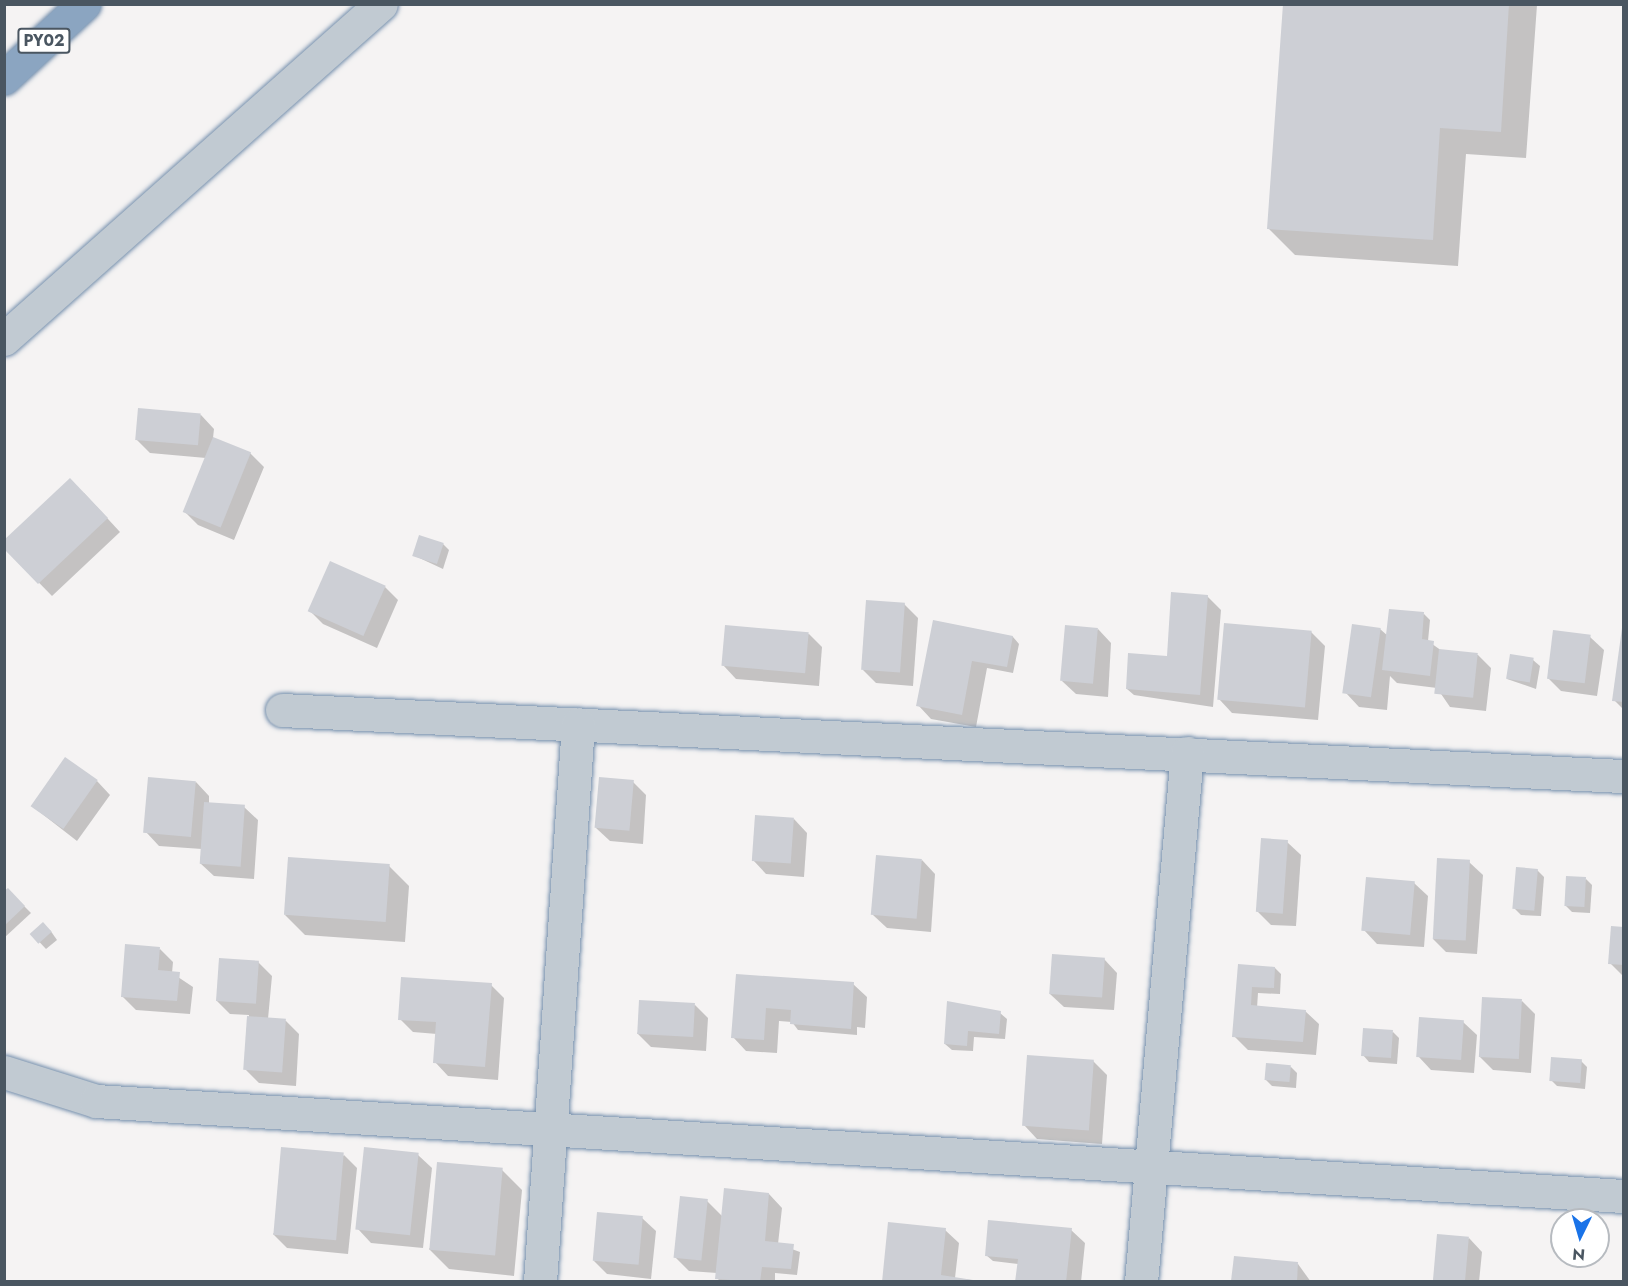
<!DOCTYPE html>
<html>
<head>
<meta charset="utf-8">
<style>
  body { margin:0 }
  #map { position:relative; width:1628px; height:1286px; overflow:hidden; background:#f5f3f3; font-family:Jost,sans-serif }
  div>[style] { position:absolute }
  .shadow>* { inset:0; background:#0003 }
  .building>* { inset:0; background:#cdcfd5; transform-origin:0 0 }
  .roads { filter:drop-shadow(0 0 2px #7690ad) drop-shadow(0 0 2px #7690ad) }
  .minor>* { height:33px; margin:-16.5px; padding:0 16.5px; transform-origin:16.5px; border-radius:16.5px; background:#c1cad2 }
  .highway>* { height:33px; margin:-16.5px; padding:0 16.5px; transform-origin:16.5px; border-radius:16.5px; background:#8ba5c1 }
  span { translate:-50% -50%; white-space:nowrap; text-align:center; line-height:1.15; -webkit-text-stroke:4.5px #fff; paint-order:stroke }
  .shield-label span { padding:2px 4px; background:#fff; border:2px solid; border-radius:4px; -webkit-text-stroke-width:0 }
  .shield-label { font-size:16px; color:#4a5661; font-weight:700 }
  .frame { position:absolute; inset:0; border:6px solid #4a5661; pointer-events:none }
  .north { position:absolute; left:1550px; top:1208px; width:60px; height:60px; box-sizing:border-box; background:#fff; border:2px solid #b7bbc0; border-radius:50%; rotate:185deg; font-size:16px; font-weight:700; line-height:24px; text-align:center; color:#4a5661 }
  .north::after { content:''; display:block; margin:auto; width:21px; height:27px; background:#1a73e8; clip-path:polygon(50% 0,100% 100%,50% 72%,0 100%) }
</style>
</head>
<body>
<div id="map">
  <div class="shadow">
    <i style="clip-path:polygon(1284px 4px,1537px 5px,1526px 158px,1466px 154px,1458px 266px,1295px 255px,1269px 229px)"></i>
    <i style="clip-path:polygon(201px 415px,214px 429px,213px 438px,250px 453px,264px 467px,234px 540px,198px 525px,185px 512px,206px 458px,150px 453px,136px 439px)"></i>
    <i style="clip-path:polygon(84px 493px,120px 532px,52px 596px,4px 547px)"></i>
    <i style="clip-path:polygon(443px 544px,449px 550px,443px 569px,413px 555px)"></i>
    <i style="clip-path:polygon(385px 587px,398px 600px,377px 648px,323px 624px,310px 611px)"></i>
    <i style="clip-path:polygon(1207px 596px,1221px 610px,1213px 707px,1134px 695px,1127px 689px,1168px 658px)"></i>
    <i style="clip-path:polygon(904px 604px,918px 618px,913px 686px,876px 683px,863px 670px)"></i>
    <i style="clip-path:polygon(1424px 614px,1430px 620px,1428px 641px,1442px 651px,1478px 655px,1491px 668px,1486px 711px,1450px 707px,1437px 688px,1397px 683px,1390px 676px,1387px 710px,1359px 707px,1346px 693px,1380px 629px,1388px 636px)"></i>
    <i style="clip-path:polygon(934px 622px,1013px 637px,1019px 644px,1013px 673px,987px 668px,976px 727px,931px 719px,918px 705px)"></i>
    <i style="clip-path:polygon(1098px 629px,1111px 643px,1108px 697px,1076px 694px,1062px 681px)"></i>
    <i style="clip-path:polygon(1624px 629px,1624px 710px,1614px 700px)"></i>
    <i style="clip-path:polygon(1311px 632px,1325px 646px,1318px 720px,1232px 713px,1219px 699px)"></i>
    <i style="clip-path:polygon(809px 634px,822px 647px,819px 686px,736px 679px,723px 665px)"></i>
    <i style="clip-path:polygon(1590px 637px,1604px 650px,1597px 696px,1561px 691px,1548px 678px)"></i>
    <i style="clip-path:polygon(1533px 660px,1540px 666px,1536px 689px,1507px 679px)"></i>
    <i style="clip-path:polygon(97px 781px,110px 795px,77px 841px,32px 806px)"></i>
    <i style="clip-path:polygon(196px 782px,209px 796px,209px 804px,244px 807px,258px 820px,254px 879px,214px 876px,200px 863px,202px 849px,159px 846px,146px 832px)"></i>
    <i style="clip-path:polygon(633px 782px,646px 795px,643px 844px,610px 841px,596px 828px)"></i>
    <i style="clip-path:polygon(794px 819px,807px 833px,804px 877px,766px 874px,753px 860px)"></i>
    <i style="clip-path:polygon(1287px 842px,1301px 855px,1296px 926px,1271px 925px,1257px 911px)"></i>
    <i style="clip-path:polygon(922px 860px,935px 874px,931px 932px,887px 928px,873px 915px)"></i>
    <i style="clip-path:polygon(1469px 862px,1483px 875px,1477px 954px,1446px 952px,1433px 939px)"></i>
    <i style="clip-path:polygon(389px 866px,409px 886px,405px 942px,305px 935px,285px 915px)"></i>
    <i style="clip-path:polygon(1537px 870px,1544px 877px,1541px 916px,1521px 915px,1515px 909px)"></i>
    <i style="clip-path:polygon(1586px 879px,1592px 885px,1590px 913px,1572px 912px,1565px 905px)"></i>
    <i style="clip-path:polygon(1414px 883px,1428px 896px,1424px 947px,1377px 944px,1364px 930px)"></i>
    <i style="clip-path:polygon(8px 890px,31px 913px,4px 938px,4px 893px)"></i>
    <i style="clip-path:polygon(1624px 928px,1624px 977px,1610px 963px)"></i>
    <i style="clip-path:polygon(50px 930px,57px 940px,46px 949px,31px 933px)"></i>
    <i style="clip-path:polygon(160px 949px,173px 962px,172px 973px,193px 987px,190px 1014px,136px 1010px,122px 996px)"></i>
    <i style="clip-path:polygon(1104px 959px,1117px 973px,1114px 1010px,1064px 1007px,1050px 994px)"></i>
    <i style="clip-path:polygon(258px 962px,272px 976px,268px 1019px,286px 1021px,299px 1034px,296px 1086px,259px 1083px,245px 1069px,249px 1015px,230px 1014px,217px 1001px)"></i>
    <i style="clip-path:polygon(1240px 966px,1275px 968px,1281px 974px,1280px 994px,1258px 993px,1257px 1008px,1305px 1011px,1319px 1024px,1316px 1055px,1248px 1050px,1234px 1036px)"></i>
    <i style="clip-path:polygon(737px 975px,853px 984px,867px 997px,865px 1028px,857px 1027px,857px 1035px,798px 1030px,792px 1022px,779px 1021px,777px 1053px,746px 1051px,733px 1037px)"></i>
    <i style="clip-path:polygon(491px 985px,504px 998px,498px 1080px,448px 1076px,435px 1062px,437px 1034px,413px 1032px,400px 1019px)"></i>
    <i style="clip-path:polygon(1522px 1001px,1535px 1014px,1531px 1073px,1493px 1070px,1480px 1057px)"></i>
    <i style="clip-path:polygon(695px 1005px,708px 1018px,706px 1051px,651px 1047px,637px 1033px)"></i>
    <i style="clip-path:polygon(1000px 1013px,1007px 1019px,1005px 1039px,974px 1037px,973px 1051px,952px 1050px,945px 1044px)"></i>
    <i style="clip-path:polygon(1463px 1022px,1477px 1035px,1474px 1073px,1431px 1070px,1418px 1056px)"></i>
    <i style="clip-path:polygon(1393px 1032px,1399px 1038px,1397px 1064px,1369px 1062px,1363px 1055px)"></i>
    <i style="clip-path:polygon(1093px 1061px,1107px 1075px,1102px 1144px,1037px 1139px,1024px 1125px)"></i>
    <i style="clip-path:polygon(1581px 1061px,1587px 1067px,1585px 1089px,1557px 1086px,1551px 1080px)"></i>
    <i style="clip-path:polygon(1291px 1067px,1297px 1073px,1296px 1088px,1272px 1086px,1266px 1080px)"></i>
    <i style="clip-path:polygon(344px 1155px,357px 1168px,348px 1254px,287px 1248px,273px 1234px)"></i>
    <i style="clip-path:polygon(418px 1155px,432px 1168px,423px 1248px,371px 1243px,358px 1229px)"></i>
    <i style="clip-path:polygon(502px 1170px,522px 1190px,514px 1276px,449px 1269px,429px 1249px)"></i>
    <i style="clip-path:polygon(769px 1194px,782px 1208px,778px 1244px,800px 1252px,797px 1275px,775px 1273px,775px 1282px,719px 1282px,717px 1273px,689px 1271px,675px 1257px,707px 1201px,723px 1217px)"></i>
    <i style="clip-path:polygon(642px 1218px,656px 1231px,651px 1279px,607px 1274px,594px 1261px)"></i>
    <i style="clip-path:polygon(945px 1230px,959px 1243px,955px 1278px,987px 1282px,883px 1282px)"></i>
    <i style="clip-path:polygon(1071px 1230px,1085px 1243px,1081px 1282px,1017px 1282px,1018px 1264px,993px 1261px,986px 1255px)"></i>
    <i style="clip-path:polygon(1469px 1238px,1482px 1252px,1479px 1282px,1433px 1282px)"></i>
    <i style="clip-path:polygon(1298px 1264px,1311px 1282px,1233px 1280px)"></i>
  </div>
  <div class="building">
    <i style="clip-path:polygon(1283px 4px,1509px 4px,1501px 132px,1440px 128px,1433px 240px,1267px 229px)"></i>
    <i style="left:138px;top:408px;width:63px;height:32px;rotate:5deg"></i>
    <i style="left:213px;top:437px;width:41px;height:81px;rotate:22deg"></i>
    <i style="clip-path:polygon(70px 478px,108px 518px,38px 584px,4px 549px,4px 540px)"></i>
    <i style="left:419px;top:535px;width:26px;height:22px;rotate:18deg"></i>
    <i style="left:330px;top:561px;width:61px;height:55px;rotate:24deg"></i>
    <i style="clip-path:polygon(1171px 592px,1208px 595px,1200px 695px,1126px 689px,1128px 653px,1167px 656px)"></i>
    <i style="left:866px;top:600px;width:39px;height:70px;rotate:4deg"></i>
    <i style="clip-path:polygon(1389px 609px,1424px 612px,1422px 639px,1434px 641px,1430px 676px,1382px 670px)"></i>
    <i style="clip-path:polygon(933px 620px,1013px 636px,1007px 667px,972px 661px,962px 715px,916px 706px)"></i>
    <i style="left:1224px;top:623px;width:88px;height:77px;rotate:5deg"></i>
    <i style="left:1352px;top:624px;width:29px;height:70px;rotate:8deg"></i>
    <i style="left:725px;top:625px;width:84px;height:41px;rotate:5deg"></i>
    <i style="left:1065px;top:625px;width:33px;height:56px;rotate:5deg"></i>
    <i style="clip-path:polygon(1622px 628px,1624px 629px,1624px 702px,1612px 701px)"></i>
    <i style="left:1553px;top:630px;width:38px;height:49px;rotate:7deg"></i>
    <i style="left:1439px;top:649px;width:39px;height:45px;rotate:6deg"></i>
    <i style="left:1510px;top:654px;width:24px;height:25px;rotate:9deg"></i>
    <i style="left:65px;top:757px;width:40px;height:60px;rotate:35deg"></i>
    <i style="left:148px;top:777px;width:48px;height:56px;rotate:5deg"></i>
    <i style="left:599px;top:777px;width:35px;height:51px;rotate:5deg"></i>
    <i style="left:204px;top:802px;width:41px;height:62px;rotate:4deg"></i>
    <i style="left:755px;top:815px;width:39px;height:46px;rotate:4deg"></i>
    <i style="left:1261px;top:838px;width:27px;height:74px;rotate:4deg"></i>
    <i style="left:876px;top:855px;width:46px;height:60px;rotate:5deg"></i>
    <i style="left:288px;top:857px;width:102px;height:58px;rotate:4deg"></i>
    <i style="left:1437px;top:858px;width:33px;height:81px;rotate:3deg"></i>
    <i style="left:1516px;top:867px;width:22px;height:42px;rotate:5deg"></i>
    <i style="left:1566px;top:876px;width:20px;height:30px;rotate:3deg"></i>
    <i style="left:1366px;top:877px;width:49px;height:54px;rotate:5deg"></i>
    <i style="clip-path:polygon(8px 888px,25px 906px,4px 926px,4px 891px)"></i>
    <i style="left:43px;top:922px;width:13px;height:18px;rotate:48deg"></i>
    <i style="clip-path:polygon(1611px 926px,1624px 927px,1624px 965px,1608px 964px)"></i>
    <i style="clip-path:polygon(125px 944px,160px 947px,158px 970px,180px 972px,177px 1001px,121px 997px)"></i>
    <i style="left:1052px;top:954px;width:53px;height:40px;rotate:4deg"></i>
    <i style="left:219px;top:958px;width:40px;height:43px;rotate:4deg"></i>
    <i style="clip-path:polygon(1238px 964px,1275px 967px,1274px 988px,1252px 987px,1251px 1005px,1306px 1010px,1303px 1042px,1232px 1037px)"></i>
    <i style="clip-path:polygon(736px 974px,854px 982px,851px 1029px,790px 1024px,791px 1010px,766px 1008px,764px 1040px,731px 1038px)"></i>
    <i style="clip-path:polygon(401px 977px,492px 983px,485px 1067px,433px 1063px,436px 1022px,398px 1020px)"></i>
    <i style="left:1482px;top:997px;width:40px;height:60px;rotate:3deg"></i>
    <i style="left:639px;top:1000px;width:56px;height:34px;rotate:3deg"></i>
    <i style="clip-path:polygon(947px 1001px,1001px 1011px,999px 1034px,968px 1031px,967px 1046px,944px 1044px)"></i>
    <i style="left:247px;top:1016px;width:39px;height:54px;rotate:4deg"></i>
    <i style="left:1419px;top:1017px;width:45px;height:40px;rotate:4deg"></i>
    <i style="left:1363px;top:1028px;width:30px;height:28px;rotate:4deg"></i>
    <i style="left:1027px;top:1055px;width:67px;height:71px;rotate:4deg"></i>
    <i style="left:1551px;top:1057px;width:31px;height:24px;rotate:4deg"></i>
    <i style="left:1266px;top:1063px;width:25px;height:17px;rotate:5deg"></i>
    <i style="left:281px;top:1147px;width:63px;height:88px;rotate:5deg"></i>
    <i style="left:364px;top:1147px;width:55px;height:83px;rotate:6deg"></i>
    <i style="left:437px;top:1162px;width:66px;height:88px;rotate:5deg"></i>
    <i style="clip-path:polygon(724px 1188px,769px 1193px,765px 1241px,794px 1244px,791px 1269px,762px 1267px,760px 1282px,715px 1279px)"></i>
    <i style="left:680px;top:1196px;width:28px;height:62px;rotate:6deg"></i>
    <i style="left:597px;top:1212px;width:46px;height:49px;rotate:5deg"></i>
    <i style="clip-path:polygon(988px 1220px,1072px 1228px,1066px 1282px,1015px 1282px,1018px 1259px,985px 1256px)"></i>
    <i style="clip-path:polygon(888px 1222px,946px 1228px,941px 1275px,986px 1282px,882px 1282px)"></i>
    <i style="left:1437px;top:1234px;width:32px;height:48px;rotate:5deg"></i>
    <i style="clip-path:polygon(1234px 1256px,1298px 1262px,1297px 1282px,1231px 1281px)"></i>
  </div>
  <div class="roads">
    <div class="minor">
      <i style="left:4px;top:339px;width:504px;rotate:-41.62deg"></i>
      <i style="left:282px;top:710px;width:1344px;rotate:2.82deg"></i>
      <i style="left:4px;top:1072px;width:96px;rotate:17.5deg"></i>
      <i style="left:96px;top:1101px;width:1531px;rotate:3.56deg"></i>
      <i style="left:540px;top:1282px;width:559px;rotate:-86.1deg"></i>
      <i style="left:1141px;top:1282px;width:531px;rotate:-85.03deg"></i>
    </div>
    <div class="highway">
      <i style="left:4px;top:78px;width:109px;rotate:-42.8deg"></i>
    </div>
  </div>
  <div class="shield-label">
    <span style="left:44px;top:41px">PY02</span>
  </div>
  <div class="frame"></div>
  <div class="north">N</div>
</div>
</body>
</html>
